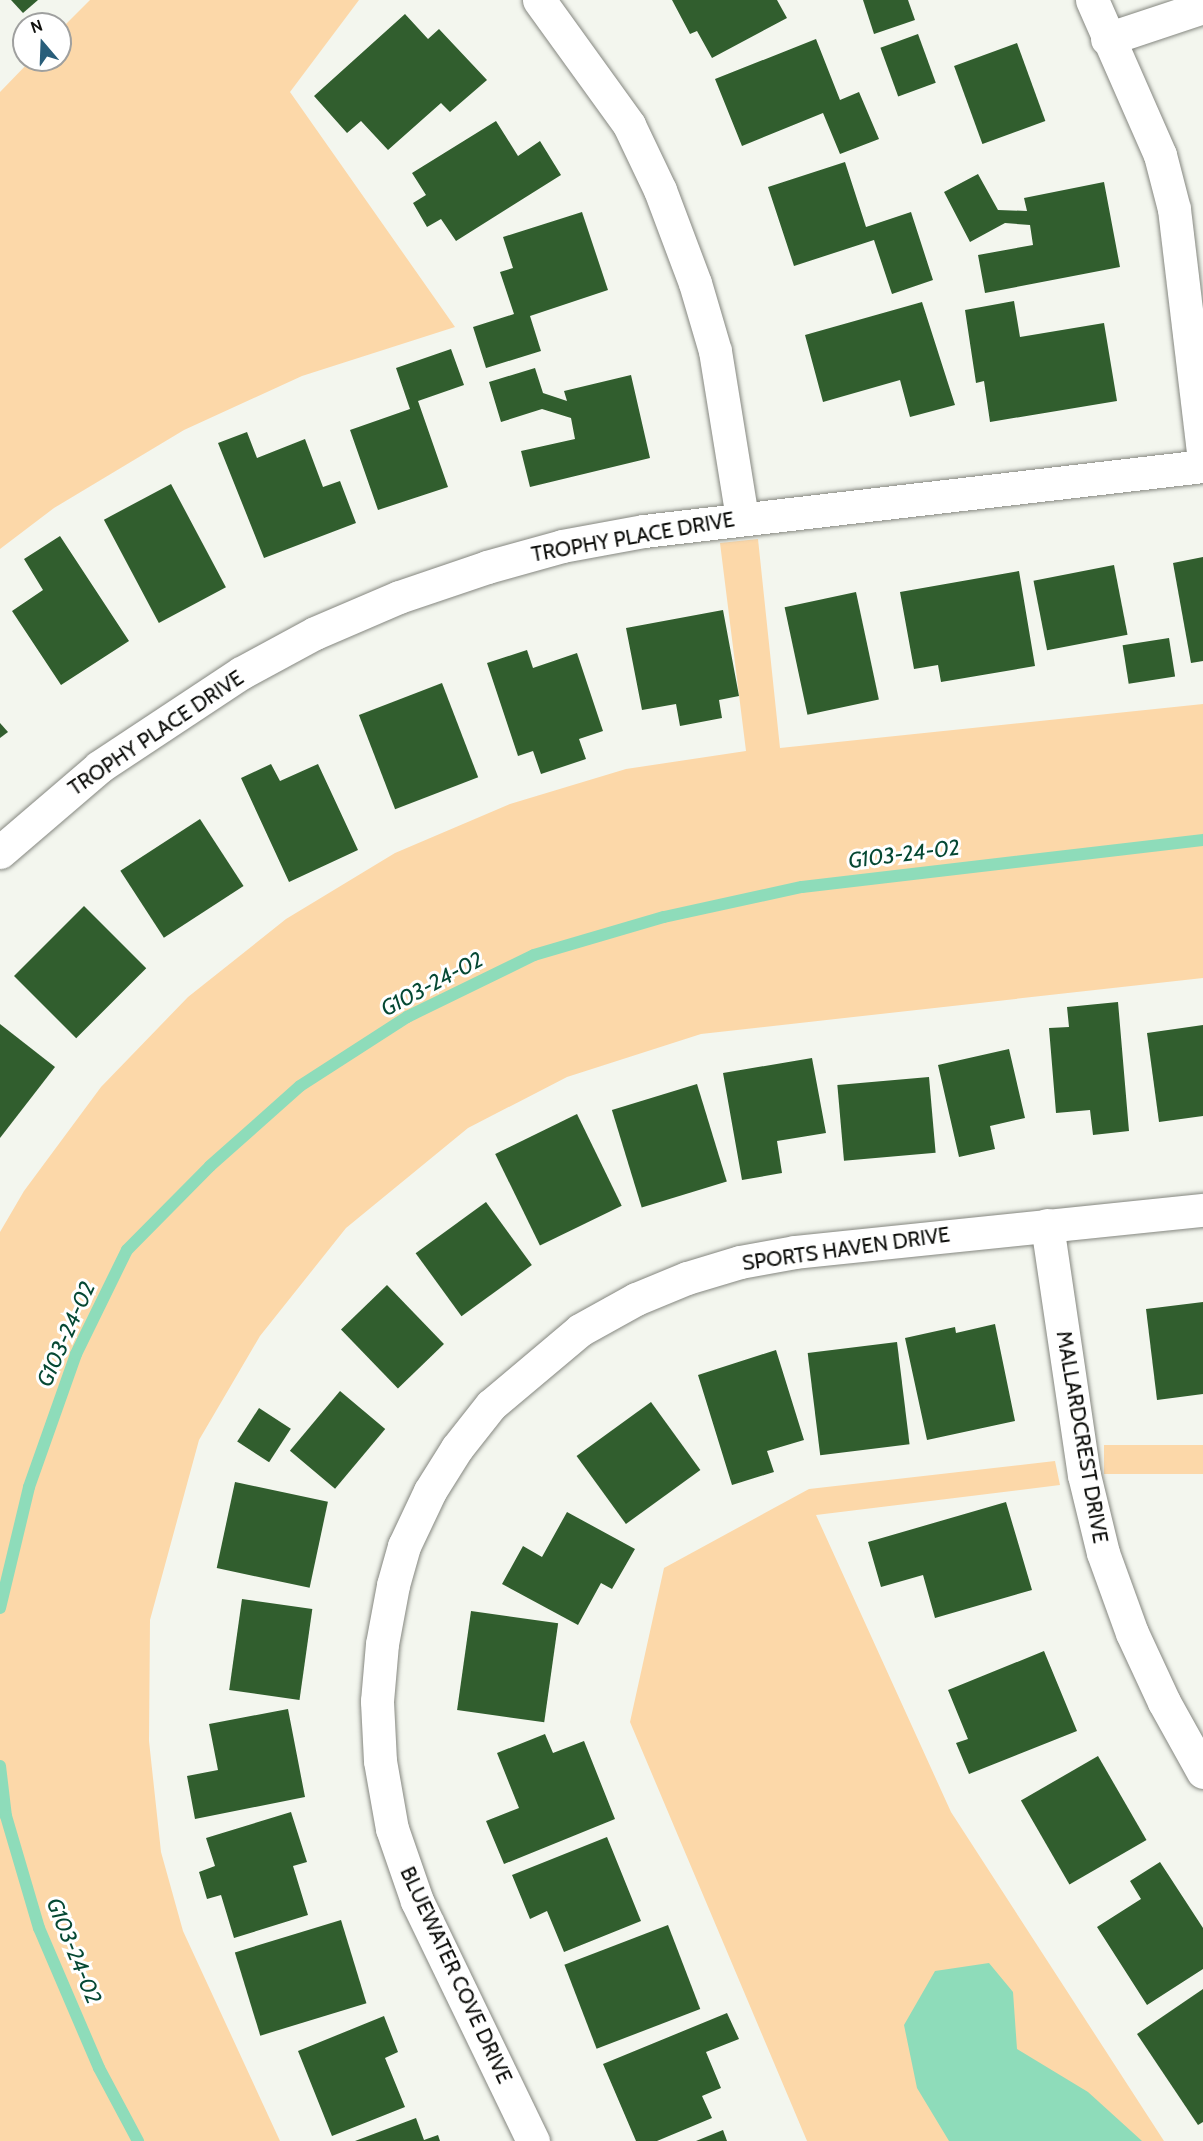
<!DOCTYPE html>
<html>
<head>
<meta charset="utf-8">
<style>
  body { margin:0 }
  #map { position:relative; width:1203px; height:2141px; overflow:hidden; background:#f3f6ee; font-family:Cabin,sans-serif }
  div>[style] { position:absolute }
  .green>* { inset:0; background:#fcd8a9; transform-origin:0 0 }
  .water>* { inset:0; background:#8edcba }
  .stream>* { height:12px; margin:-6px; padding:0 6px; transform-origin:6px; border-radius:6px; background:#8edcba }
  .building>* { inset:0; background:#315e2e; transform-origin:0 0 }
  .roads { filter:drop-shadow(0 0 2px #858780) drop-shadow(0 0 2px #858780) }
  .street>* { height:33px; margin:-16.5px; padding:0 16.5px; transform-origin:16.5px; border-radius:16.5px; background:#fff }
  span { translate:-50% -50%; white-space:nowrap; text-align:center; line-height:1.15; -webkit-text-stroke:6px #fff; paint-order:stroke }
  .street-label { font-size:21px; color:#10110e }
  .water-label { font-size:22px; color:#054833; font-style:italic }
  .north { position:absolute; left:12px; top:12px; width:60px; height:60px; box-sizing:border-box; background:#fff; border:2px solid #9fa09f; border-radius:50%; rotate:341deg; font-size:16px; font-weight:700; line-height:24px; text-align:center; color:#10110e }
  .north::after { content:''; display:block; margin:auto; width:21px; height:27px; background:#295e7a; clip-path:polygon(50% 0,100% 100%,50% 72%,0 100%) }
</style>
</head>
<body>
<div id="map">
  <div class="green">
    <i style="clip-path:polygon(90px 0,359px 0,290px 92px,455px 327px,302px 376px,184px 430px,54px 508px,0 549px,0 92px,31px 60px,60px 60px,60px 30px)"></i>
    <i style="clip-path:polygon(758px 539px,780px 748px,1203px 704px,1203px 978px,701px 1034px,567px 1077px,468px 1128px,346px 1228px,260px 1336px,199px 1440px,150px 1620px,149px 1741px,161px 1852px,183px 1931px,280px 2141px,0 2141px,0 1232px,24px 1191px,101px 1087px,188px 997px,286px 919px,395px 853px,510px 804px,626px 769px,746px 751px,720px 543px)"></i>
    <i style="left:1203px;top:1445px;width:29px;height:99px;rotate:90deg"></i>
    <i style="clip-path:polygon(1055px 1461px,1060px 1485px,816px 1515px,951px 1812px,1164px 2141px,807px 2141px,630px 1722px,664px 1568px,809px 1489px)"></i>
  </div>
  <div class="water">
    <i style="clip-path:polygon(989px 1963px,1013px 1992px,1017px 2049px,1088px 2092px,1142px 2141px,949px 2141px,917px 2088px,904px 2025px,935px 1971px)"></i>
  </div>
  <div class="stream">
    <i style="left:0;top:1608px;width:124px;rotate:-76.5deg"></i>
    <i style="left:29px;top:1487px;width:141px;rotate:-70.5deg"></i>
    <i style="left:76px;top:1354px;width:116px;rotate:-63.9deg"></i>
    <i style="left:127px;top:1250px;width:118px;rotate:-45.3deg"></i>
    <i style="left:210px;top:1166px;width:120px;rotate:-41.6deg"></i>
    <i style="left:300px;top:1086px;width:127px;rotate:-32.8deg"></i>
    <i style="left:407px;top:1017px;width:141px;rotate:-26deg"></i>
    <i style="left:534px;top:955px;width:135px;rotate:-16.3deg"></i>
    <i style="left:664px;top:917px;width:141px;rotate:-12.3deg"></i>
    <i style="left:802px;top:887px;width:404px;rotate:-6.7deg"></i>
    <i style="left:0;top:1766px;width:50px;rotate:83.2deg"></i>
    <i style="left:6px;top:1816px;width:117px;rotate:73.6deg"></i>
    <i style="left:39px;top:1928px;width:152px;rotate:66.8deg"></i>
    <i style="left:99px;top:2068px;width:83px;rotate:61.9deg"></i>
  </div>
  <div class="building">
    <i style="clip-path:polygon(11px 0,38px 0,23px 13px)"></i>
    <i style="clip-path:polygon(672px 0,777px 0,787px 18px,712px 58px,697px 31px,690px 34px)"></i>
    <i style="clip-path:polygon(863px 0,908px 0,915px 20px,874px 34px)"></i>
    <i style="clip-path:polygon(405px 14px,428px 39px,439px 29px,487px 80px,450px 112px,441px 103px,388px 150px,361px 121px,347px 133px,314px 96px)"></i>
    <i style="left:918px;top:34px;width:52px;height:40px;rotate:70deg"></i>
    <i style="clip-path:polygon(816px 39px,840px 100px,859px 92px,879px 139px,840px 154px,823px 113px,742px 146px,715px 79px)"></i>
    <i style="left:1017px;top:43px;width:83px;height:67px;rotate:70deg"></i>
    <i style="clip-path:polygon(496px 121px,518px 156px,540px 141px,561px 175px,456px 241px,441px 219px,427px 227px,413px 203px,426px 195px,412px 173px)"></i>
    <i style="clip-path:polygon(845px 162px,866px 227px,911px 212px,933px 280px,892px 294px,874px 240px,794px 266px,768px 187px)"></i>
    <i style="clip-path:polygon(978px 174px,998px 210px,1027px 211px,1024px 198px,1104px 182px,1120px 267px,985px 293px,978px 255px,1033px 245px,1030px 225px,1005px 223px,970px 242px,944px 192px)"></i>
    <i style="clip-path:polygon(582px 212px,608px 290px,530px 316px,541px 351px,486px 368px,473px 327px,514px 314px,500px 272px,513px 268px,503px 237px)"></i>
    <i style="clip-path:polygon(1014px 301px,1020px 337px,1104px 323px,1117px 401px,990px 422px,984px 381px,976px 383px,965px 310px)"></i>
    <i style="clip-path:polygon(922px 302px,955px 405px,910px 417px,900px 380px,823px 402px,805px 335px)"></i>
    <i style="clip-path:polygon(451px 349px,464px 385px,418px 401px,448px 487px,378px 510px,350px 430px,410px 409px,396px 368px)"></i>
    <i style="clip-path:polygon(535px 368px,543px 393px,567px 401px,564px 391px,631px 375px,650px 458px,530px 487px,521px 451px,575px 439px,571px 418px,542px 409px,501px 422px,489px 382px)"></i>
    <i style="clip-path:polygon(247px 432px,257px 458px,305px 439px,323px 487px,340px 481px,356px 523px,264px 558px,218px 443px)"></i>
    <i style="left:171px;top:484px;width:117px;height:76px;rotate:62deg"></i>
    <i style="clip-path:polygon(60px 536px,129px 641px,61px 685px,12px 611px,43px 590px,24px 559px)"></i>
    <i style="clip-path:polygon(1203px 557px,1203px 661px,1191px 663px,1173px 563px)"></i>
    <i style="left:1114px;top:565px;width:71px;height:82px;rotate:79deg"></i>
    <i style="clip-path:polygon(1019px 571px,1035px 666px,941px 682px,938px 665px,914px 669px,900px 592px)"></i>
    <i style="left:856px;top:592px;width:110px;height:73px;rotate:78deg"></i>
    <i style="clip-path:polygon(723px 610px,739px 696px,719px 700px,722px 718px,680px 726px,676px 704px,642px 710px,626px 628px)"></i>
    <i style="left:1169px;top:638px;width:39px;height:47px;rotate:81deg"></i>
    <i style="clip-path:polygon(527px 650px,533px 668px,577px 653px,603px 731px,579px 739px,586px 759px,541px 774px,533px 751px,518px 756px,487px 663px)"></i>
    <i style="left:442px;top:683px;width:101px;height:89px;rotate:69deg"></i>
    <i style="clip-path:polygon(0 723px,8px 732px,0 738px)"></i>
    <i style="clip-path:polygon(271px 764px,280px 781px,318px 764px,358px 850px,289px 882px,241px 778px)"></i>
    <i style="left:200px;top:819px;width:80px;height:95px;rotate:57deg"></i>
    <i style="left:84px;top:906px;width:88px;height:99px;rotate:45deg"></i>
    <i style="clip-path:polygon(1118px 1002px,1129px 1131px,1093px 1135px,1090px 1110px,1056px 1113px,1049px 1028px,1069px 1027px,1067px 1007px)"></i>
    <i style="clip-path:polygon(0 1024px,55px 1067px,0 1138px)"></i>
    <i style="clip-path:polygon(1203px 1025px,1203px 1116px,1159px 1122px,1147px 1033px)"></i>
    <i style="clip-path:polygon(1009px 1049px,1025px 1118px,990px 1126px,995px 1149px,959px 1157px,938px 1065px)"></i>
    <i style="clip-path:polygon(812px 1058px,826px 1133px,777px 1141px,782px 1173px,742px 1180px,723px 1073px)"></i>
    <i style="left:929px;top:1077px;width:76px;height:92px;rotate:85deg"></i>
    <i style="left:697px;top:1084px;width:102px;height:89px;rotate:73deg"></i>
    <i style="left:577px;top:1114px;width:102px;height:91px;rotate:64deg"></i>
    <i style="left:486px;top:1202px;width:78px;height:87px;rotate:54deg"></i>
    <i style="left:387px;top:1285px;width:82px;height:64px;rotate:46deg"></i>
    <i style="clip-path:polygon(1203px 1302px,1203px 1394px,1157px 1400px,1146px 1309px)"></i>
    <i style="clip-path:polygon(995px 1324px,1015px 1421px,927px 1440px,905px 1338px,955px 1327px,956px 1333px)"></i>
    <i style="left:897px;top:1342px;width:103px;height:90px;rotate:83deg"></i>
    <i style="clip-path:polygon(776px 1350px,804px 1440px,767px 1451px,774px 1472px,732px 1485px,698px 1375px)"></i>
    <i style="left:340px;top:1391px;width:59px;height:78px;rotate:40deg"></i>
    <i style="left:651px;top:1402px;width:84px;height:92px;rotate:54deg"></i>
    <i style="left:259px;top:1408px;width:38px;height:40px;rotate:33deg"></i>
    <i style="left:235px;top:1482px;width:95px;height:88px;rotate:12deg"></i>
    <i style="clip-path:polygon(1006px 1502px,1032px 1590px,935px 1618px,923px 1575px,881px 1587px,868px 1542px)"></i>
    <i style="clip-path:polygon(567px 1512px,635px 1549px,612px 1589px,601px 1583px,578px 1625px,502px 1584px,523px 1546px,542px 1557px)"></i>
    <i style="left:242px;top:1599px;width:71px;height:92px;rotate:8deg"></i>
    <i style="left:471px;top:1611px;width:88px;height:100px;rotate:8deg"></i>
    <i style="clip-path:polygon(1044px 1651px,1077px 1731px,969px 1774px,956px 1743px,968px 1739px,948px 1690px)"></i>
    <i style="clip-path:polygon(288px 1709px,305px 1797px,195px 1819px,187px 1776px,218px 1770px,209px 1724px)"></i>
    <i style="clip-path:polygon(545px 1734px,553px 1753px,584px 1741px,615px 1819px,504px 1864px,486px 1821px,519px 1808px,497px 1753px)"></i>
    <i style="left:1098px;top:1756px;width:97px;height:89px;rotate:60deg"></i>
    <i style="clip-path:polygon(291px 1812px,307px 1862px,293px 1866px,308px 1915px,234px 1938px,221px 1895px,207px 1899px,199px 1872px,215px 1866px,206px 1838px)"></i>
    <i style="clip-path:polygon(607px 1837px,641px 1921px,564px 1952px,547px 1911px,530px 1919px,512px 1875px)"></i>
    <i style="clip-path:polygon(1160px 1862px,1203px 1928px,1203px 1969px,1147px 2005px,1097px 1927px,1141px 1899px,1130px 1881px)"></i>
    <i style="left:341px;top:1920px;width:87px;height:111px;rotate:73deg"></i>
    <i style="left:668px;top:1925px;width:90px;height:111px;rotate:69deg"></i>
    <i style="clip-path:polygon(1203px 1989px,1203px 2122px,1198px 2125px,1137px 2034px)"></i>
    <i style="clip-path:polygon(727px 2013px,739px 2039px,706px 2052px,721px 2088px,702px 2096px,712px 2118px,657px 2141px,636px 2141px,603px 2064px)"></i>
    <i style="clip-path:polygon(384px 2016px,398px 2052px,385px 2058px,405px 2107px,332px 2136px,298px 2051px)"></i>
    <i style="clip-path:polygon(416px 2118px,424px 2140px,438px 2135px,440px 2141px,355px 2141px)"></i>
    <i style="clip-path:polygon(723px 2130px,727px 2141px,696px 2141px)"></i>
  </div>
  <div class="roads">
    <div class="street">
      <i style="left:539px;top:0;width:154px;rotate:54.2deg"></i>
      <i style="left:629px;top:125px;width:72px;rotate:64.5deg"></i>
      <i style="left:660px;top:190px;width:99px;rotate:69.4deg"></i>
      <i style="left:695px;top:283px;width:71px;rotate:73.6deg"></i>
      <i style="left:715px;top:351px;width:169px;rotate:80.8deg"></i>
      <i style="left:1092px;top:0;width:169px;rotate:66.3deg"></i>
      <i style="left:1160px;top:155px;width:56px;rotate:75.5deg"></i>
      <i style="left:1174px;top:209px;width:246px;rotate:83.2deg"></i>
      <i style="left:1107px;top:39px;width:101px;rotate:-18.4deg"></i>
      <i style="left:0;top:852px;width:130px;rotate:-40.6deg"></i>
      <i style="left:99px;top:767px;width:170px;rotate:-33.5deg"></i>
      <i style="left:241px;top:673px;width:84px;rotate:-28.4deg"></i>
      <i style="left:315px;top:633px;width:91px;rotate:-23.2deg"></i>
      <i style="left:399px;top:597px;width:93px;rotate:-18.8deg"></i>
      <i style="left:487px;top:567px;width:78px;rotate:-15.6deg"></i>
      <i style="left:562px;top:546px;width:83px;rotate:-10.4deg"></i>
      <i style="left:644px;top:531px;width:563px;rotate:-6.63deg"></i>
      <i style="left:1047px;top:1225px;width:253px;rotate:81.6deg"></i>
      <i style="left:1084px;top:1475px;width:80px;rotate:76.3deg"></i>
      <i style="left:1103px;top:1553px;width:85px;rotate:70.1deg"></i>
      <i style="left:1132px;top:1633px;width:76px;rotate:65.1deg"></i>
      <i style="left:1164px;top:1702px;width:80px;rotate:60.9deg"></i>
      <i style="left:533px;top:2141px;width:267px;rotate:-115.8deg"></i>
      <i style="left:417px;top:1901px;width:76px;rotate:-109.1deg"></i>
      <i style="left:392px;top:1829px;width:69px;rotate:-100deg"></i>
      <i style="left:380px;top:1761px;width:60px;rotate:-92.9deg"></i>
      <i style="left:377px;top:1701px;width:57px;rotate:-85deg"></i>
      <i style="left:382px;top:1644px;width:60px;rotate:-79.4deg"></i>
      <i style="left:393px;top:1585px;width:41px;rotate:-74.2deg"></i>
      <i style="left:404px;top:1546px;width:61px;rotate:-64.7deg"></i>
      <i style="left:430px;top:1491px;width:51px;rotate:-57.9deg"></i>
      <i style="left:457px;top:1448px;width:55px;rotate:-51.7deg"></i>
      <i style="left:491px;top:1405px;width:116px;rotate:-40.1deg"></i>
      <i style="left:580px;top:1330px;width:64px;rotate:-29deg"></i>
      <i style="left:636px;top:1299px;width:55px;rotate:-22.4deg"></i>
      <i style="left:687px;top:1278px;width:55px;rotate:-16.8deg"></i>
      <i style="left:740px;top:1262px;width:56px;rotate:-10.3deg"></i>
      <i style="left:795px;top:1252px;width:410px;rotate:-5.9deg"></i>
    </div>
  </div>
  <div class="street-label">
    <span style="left:633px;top:537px;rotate:-10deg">TROPHY PLACE DRIVE</span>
    <span style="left:156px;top:733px;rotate:-34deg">TROPHY PLACE DRIVE</span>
    <span style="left:846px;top:1249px;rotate:-8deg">SPORTS HAVEN DRIVE</span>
    <span style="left:1082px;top:1437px;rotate:80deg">MALLARDCREST DRIVE</span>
    <span style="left:456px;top:1975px;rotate:65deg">BLUEWATER COVE DRIVE</span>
  </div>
  <div class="water-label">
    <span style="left:904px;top:854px;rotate:-7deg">G103-24-02</span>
    <span style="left:432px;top:984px;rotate:-28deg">G103-24-02</span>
    <span style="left:66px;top:1334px;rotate:-66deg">G103-24-02</span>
    <span style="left:74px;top:1951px;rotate:68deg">G103-24-02</span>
  </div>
  <div class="north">N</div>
</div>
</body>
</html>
